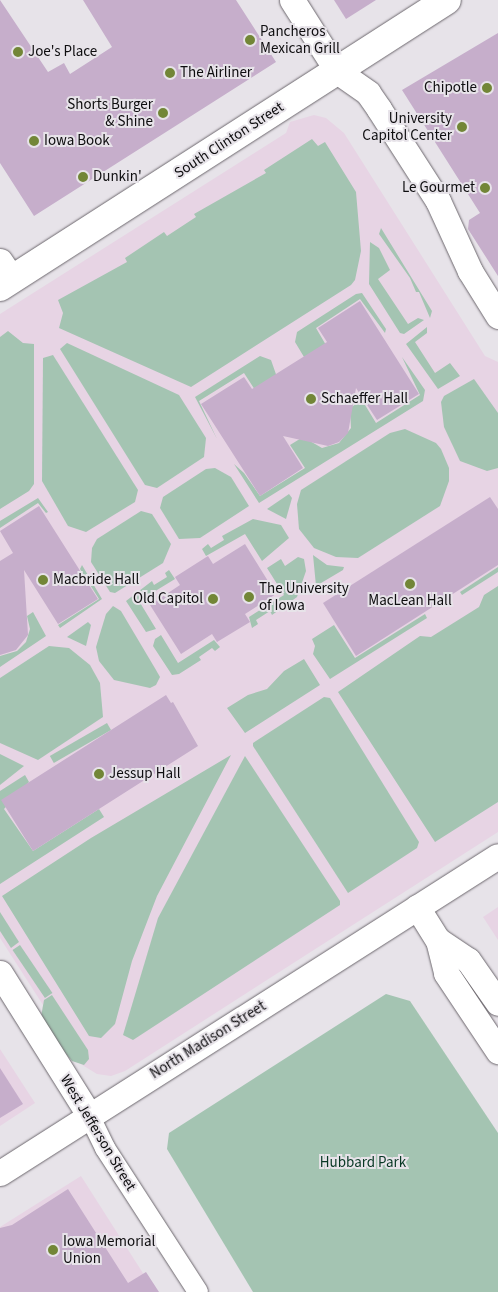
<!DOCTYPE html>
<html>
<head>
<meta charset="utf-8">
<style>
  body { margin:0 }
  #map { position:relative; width:498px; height:1292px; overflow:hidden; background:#e7e3e9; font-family:"Source Sans 3",sans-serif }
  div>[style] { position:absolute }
  .education>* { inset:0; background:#e7d4e4 }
  .green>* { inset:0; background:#a4c4b2; transform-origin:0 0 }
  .building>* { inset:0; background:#c6aecb }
  .roads { filter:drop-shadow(0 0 1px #6d686e) drop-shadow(0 0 1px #6d686e) }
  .minor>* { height:20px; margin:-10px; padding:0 10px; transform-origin:10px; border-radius:10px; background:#fff }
  .tertiary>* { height:25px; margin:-12.5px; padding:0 12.5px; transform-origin:12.5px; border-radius:12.5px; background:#fff }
  .secondary>* { height:28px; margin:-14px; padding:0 14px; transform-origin:14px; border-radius:14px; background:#fff }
  .dots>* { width:14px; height:14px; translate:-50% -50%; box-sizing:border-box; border:2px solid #e7e3e9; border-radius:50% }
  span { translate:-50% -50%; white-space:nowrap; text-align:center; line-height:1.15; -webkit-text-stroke:4px #e7e3e9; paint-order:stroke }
  .poi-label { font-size:15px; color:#0e0d0f }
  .left { translate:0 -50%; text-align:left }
  .right { translate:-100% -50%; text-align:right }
  .street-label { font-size:15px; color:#0e0d0f }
  .park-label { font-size:15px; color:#083824 }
</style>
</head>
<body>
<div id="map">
  <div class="education">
    <i style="clip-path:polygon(314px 115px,326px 118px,344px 133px,485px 356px,498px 362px,498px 832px,125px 1071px,111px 1076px,97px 1074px,66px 1055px,41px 1017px,43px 1005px,0 938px,0 314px,286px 133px,290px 122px)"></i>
    <i style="clip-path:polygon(498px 907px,498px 940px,483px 917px)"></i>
    <i style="clip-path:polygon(0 1049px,35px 1103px,0 1126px)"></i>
    <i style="clip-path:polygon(81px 1176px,155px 1292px,0 1292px,0 1227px)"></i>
  </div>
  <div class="green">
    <i style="clip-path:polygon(312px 139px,318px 146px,325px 142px,356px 192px,361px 251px,355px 280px,351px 285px,191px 387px,59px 328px,63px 313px,58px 300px,127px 262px,125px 258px,164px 232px,167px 236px,196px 217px,194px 214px,266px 173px,264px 170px)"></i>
    <i style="clip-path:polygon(381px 228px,432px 311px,430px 318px,419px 292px,416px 292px,410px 278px,379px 234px)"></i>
    <i style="clip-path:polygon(370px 242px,379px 248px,390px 270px,378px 279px,408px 324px,418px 318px,424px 320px,404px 334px,400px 333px,369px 284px)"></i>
    <i style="clip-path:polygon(362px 293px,386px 329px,385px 333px,360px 299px,316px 328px,330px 352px,307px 362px,295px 342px,297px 332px,356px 294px)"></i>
    <i style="clip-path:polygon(427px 327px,427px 333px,415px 342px,435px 373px,450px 363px,460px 376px,438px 389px,406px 344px)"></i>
    <i style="clip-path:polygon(8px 331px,23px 343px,34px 344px,34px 484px,29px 491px,0 509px,0 337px)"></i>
    <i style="clip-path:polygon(67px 343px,179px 395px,206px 438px,204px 457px,157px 488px,145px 485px,60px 349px)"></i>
    <i style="clip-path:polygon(53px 355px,138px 490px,135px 502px,86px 532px,68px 526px,42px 481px,43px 358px)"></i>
    <i style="clip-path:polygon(260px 356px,271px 360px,278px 380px,259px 396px,244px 373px,199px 401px,217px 439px,195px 397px)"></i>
    <i style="clip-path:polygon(402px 357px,425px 390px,423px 401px,259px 503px,234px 464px,244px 473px,260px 496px,305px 468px,290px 445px,303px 437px,322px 448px,339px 443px,351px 428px,350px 408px,362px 400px,376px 423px,420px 395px)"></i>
    <i style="clip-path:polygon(474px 379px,498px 413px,498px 468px,487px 471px,460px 461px,444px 427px,441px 402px,444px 396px)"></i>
    <i style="clip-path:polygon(405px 429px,436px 443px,441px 449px,449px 468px,449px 481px,440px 506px,358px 558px,336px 557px,314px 548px,299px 529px,297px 504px,301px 490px,390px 433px)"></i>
    <i style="clip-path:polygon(215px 468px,231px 477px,249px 506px,200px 538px,179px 539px,160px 508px,163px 497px,206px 469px)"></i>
    <i style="clip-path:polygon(289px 494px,292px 498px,286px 519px,267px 509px)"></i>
    <i style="clip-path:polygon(38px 498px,48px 512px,46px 513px,38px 503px,0 528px,0 521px)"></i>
    <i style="clip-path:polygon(141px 511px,152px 514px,171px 544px,163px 563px,115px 593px,110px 592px,91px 562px,92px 548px,97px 539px)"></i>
    <i style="clip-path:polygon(253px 519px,281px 525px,289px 538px,262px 561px,245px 534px,206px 556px,202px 549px,208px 544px,211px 548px,224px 540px,222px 536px)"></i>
    <i style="clip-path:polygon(313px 555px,327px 565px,344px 567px,343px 570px,316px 586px)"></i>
    <i style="clip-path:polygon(298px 557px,304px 559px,306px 571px,297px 597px,272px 615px,270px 611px,256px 620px,258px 624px,252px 628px,249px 617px,284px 595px,267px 568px,281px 559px,285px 566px)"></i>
    <i style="clip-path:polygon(82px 565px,102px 599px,60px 628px,58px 625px,99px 599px,80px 569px)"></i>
    <i style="clip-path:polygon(498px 567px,498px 572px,462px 595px,460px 592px)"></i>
    <i style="clip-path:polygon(169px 570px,175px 579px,139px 601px,156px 629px,146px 632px,126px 601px,152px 581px,154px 585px,167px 577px,165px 573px)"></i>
    <i style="clip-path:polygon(498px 586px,498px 802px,435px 842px,338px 692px,420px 636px,431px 637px,479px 607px,484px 595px)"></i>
    <i style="clip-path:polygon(113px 606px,121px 611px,156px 670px,160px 677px,156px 685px,150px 688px,114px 680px,99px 661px,96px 647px,106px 614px)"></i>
    <i style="clip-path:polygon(33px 612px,46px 636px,0 667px,0 656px,17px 651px,26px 642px,30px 629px,27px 616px)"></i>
    <i style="clip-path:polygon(425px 614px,427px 618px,330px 679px,313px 654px,315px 646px,312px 639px,334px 625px,355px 658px)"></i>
    <i style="clip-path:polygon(88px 622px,91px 625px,86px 646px,67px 637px)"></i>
    <i style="clip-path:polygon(161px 635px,178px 663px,214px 640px,220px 647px,215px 651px,212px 648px,199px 657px,201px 660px,179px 674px,172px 675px,153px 646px,155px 639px)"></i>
    <i style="clip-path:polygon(49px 646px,69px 648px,90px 665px,100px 683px,103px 717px,38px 760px,0 743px,0 678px)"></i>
    <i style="clip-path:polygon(304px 659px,320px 685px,245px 733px,227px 708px,248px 695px,267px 689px,284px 671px)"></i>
    <i style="clip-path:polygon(324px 697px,330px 698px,419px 842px,417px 848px,348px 893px,253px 746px,253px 743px)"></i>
    <i style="left:107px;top:723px;width:8px;height:66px;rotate:60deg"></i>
    <i style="clip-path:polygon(0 754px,24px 766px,0 785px)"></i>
    <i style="clip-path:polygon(231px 755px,157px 896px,132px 961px,115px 1024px,101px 1038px,89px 1036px,2px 896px,91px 838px)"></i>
    <i style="clip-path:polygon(245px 756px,340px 901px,340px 905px,133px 1040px,123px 1035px,158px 918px)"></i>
    <i style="clip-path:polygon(25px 775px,29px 782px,4px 809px,33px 851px,99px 809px,104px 817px,0 884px,0 791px)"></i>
    <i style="clip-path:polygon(0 912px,19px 942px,11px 948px,0 931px)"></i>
    <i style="left:20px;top:945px;width:58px;height:9px;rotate:56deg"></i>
    <i style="clip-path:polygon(386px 994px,410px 1001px,498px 1133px,498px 1292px,253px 1292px,167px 1149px,169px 1133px)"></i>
    <i style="clip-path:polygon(52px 995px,88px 1050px,89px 1059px,84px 1065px,72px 1061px,59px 1046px,41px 1017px,44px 1000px)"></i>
  </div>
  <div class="building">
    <i style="clip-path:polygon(0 0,48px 72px,64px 63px,70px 74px,112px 47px,83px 0,236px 0,276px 62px,34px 216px,0 163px)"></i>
    <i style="clip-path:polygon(334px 0,376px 0,346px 19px)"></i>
    <i style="clip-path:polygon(498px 33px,498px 276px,468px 229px,469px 220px,480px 213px,402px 90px)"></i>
    <i style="clip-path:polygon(360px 301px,419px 394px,377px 420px,356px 388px,348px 433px,339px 442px,328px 446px,283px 436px,303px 468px,260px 496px,201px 404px,244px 377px,252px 389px,327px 342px,318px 328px)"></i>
    <i style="clip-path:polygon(490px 497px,498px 509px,498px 565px,356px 656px,323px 603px)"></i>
    <i style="clip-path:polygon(39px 506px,98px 599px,58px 624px,24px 570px,28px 635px,16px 650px,0 655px,0 561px,13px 553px,0 531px)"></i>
    <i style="clip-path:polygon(245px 544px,276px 594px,245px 614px,250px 622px,217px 642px,212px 634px,181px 654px,150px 605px,180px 585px,175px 577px,208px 556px,213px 564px)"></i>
    <i style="clip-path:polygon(166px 695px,171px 703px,173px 702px,198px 746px,33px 851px,1px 800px)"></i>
    <i style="clip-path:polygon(0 1068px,23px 1104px,0 1118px)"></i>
    <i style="clip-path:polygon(68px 1189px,128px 1283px,146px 1272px,159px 1292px,0 1292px,0 1228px,12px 1225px)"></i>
  </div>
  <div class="roads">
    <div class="minor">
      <i style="left:89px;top:1115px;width:37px;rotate:64deg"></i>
      <i style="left:105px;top:1148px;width:171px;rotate:57.1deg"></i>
    </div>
    <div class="tertiary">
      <i style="left:292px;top:0;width:84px;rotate:57.6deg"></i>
      <i style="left:337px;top:71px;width:38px;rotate:35deg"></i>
      <i style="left:368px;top:93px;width:19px;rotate:55deg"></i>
      <i style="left:379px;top:109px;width:109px;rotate:57.3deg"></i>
      <i style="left:438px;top:201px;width:77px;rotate:65.4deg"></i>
      <i style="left:470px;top:271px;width:53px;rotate:58.1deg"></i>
      <i style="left:0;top:261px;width:22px;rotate:56deg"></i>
      <i style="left:417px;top:907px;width:39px;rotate:58deg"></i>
      <i style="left:438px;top:940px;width:34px;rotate:76deg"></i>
      <i style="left:446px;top:973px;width:94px;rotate:56.3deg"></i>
      <i style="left:438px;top:940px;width:36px;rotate:34deg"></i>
      <i style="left:468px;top:960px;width:52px;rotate:55.1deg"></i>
      <i style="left:0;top:973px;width:168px;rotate:57.9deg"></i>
      <i style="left:0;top:1173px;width:590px;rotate:-32.48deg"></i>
    </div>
    <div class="secondary">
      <i style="left:0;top:287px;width:531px;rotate:-32.7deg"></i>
    </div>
  </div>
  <div class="dots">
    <i style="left:250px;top:40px;background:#728637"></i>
    <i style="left:18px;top:52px;background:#728637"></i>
    <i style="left:170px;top:73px;background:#728637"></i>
    <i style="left:487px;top:88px;background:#728637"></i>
    <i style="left:163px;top:113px;background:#728637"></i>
    <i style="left:462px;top:127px;background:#728637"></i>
    <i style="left:34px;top:141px;background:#728637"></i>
    <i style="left:83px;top:177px;background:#728637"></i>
    <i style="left:485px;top:188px;background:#728637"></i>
    <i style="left:311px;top:399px;background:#728637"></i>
    <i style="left:43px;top:580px;background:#728637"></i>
    <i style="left:410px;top:584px;background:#728637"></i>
    <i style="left:249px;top:597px;background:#728637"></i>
    <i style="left:213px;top:599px;background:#728637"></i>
    <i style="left:99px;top:774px;background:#728637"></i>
    <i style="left:53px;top:1250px;background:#728637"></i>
  </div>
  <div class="poi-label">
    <span class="left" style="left:260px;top:40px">Pancheros<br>Mexican Grill</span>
    <span class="left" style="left:28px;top:52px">Joe's Place</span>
    <span class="left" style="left:180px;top:73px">The Airliner</span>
    <span class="right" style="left:477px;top:88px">Chipotle</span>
    <span class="right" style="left:153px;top:113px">Shorts Burger<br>&amp; Shine</span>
    <span class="right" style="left:452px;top:127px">University<br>Capitol Center</span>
    <span class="left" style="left:44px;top:141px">Iowa Book</span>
    <span class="left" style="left:93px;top:177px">Dunkin'</span>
    <span class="right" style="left:475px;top:188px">Le Gourmet</span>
    <span class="left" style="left:321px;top:399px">Schaeffer Hall</span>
    <span class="left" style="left:53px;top:580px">Macbride Hall</span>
    <span class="left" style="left:259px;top:597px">The University<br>of Iowa</span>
    <span class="right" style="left:203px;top:599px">Old Capitol</span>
    <span style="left:410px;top:601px">MacLean Hall</span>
    <span class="left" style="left:109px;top:774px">Jessup Hall</span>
    <span class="left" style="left:63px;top:1250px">Iowa Memorial<br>Union</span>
  </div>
  <div class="street-label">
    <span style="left:229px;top:140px;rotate:-33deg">South Clinton Street</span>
    <span style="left:208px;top:1040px;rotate:-32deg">North Madison Street</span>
    <span style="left:98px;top:1133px;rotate:59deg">West Jefferson Street</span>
  </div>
  <div class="park-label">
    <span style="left:363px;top:1163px">Hubbard Park</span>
  </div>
</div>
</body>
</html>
